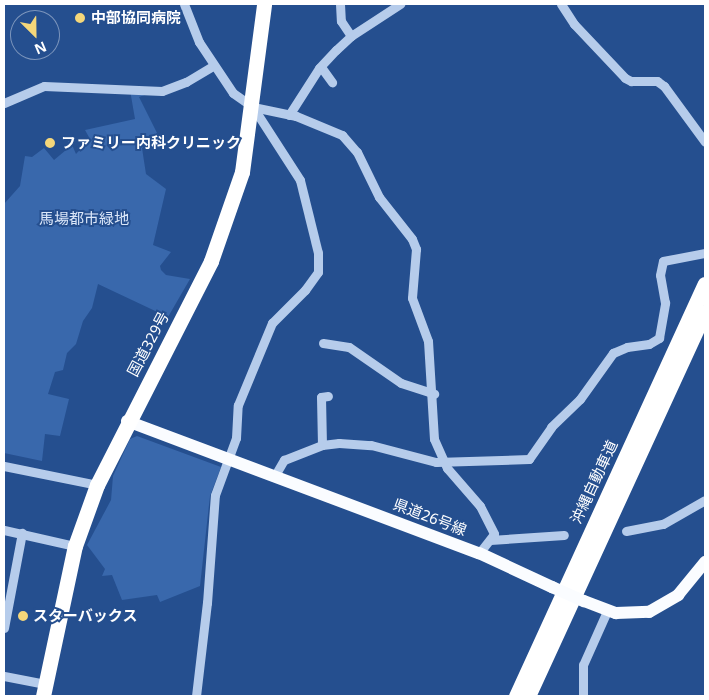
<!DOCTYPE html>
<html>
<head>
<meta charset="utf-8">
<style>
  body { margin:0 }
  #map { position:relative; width:709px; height:700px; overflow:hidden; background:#254f8f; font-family:"Noto Sans","Noto Sans JP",sans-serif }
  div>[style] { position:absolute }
  .green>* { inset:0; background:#3968ac }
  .minor>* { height:9px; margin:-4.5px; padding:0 4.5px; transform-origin:4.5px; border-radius:4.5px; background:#b6cceb }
  .major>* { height:12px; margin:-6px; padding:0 6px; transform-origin:6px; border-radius:6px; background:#fafcff }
  .highway>* { height:15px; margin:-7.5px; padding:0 7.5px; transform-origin:7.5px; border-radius:7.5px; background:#fff }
  .major-bridge>* { height:12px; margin:-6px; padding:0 6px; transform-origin:6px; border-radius:6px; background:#fafcff }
  .dots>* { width:14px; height:14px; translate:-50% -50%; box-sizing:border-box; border:2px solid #254f8f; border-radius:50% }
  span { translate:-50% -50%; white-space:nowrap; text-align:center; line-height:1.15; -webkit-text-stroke:4px #254f8f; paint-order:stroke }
  .poi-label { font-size:15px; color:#fff; font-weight:700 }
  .left { translate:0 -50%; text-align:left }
  .park-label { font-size:15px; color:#dbe7f9 }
  .street-label { font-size:15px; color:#fff }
  .frame { position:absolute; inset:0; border:5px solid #fff; pointer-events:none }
  .north { position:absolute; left:10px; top:10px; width:50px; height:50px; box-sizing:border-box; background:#254f8f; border:1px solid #7c95bc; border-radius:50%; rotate:157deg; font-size:14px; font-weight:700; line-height:20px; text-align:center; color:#fff }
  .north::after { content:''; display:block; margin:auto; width:18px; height:22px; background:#f5d77a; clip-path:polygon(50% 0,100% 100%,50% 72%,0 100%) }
</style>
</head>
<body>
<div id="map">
  <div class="green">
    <i style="clip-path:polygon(130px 90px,153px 92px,139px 97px,159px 137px,142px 148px,146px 174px,166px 189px,153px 245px,171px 252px,160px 266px,161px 270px,166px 275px,190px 279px,168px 317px,98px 284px,92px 308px,83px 321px,76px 344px,67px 353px,63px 370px,55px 372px,48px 394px,69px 399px,60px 436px,45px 434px,42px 461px,4px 453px,4px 204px,20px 186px,25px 156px,32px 157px,44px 148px,54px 160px,66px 150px,69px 138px,76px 154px,90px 139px,85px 130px,135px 119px)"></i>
    <i style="clip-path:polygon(137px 436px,221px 467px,210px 496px,200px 586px,160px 602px,157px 595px,122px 600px,112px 575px,102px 576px,105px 569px,87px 545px,111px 500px,113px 476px,130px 439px)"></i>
  </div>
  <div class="minor">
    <i style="left:184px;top:4px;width:41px;rotate:68.5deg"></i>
    <i style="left:199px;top:42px;width:61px;rotate:56.3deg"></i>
    <i style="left:233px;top:93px;width:24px;rotate:35deg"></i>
    <i style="left:253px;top:107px;width:44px;rotate:11.8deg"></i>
    <i style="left:296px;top:116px;width:50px;rotate:22.4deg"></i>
    <i style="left:342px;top:135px;width:23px;rotate:49deg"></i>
    <i style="left:357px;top:152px;width:50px;rotate:63.9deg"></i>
    <i style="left:379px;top:197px;width:53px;rotate:51.8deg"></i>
    <i style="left:412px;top:239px;width:11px;rotate:68deg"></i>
    <i style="left:416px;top:249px;width:49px;rotate:94.7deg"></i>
    <i style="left:412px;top:298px;width:46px;rotate:69.6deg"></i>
    <i style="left:428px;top:341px;width:98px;rotate:86.5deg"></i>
    <i style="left:434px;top:439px;width:32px;rotate:66deg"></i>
    <i style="left:447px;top:468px;width:50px;rotate:49deg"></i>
    <i style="left:480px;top:506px;width:31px;rotate:63deg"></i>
    <i style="left:494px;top:534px;width:24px;rotate:128deg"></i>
    <i style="left:340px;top:4px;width:17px;rotate:87deg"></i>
    <i style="left:341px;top:21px;width:18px;rotate:56deg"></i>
    <i style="left:561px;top:4px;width:24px;rotate:57deg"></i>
    <i style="left:574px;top:24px;width:74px;rotate:46.6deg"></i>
    <i style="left:625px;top:78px;width:7px;rotate:27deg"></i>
    <i style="left:631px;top:81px;width:26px"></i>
    <i style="left:657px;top:81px;width:9px;rotate:36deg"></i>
    <i style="left:664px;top:86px;width:69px;rotate:53.8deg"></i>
    <i style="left:321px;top:67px;width:19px;rotate:54deg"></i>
    <i style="left:4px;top:103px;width:43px;rotate:-23deg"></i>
    <i style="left:44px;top:86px;width:118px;rotate:2.4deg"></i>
    <i style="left:162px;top:91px;width:26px;rotate:-21deg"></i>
    <i style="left:186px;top:82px;width:31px;rotate:-31deg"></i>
    <i style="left:289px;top:115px;width:56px;rotate:-57.4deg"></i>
    <i style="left:319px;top:68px;width:25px;rotate:-47deg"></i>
    <i style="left:336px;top:50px;width:21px;rotate:-43deg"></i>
    <i style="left:351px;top:36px;width:59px;rotate:-33.1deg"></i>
    <i style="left:323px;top:343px;width:26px;rotate:9deg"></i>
    <i style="left:349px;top:347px;width:63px;rotate:34.7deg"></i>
    <i style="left:401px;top:383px;width:35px;rotate:18deg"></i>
    <i style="left:322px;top:445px;width:48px;rotate:-91.2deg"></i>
    <i style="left:321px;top:397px;width:7px;rotate:-8deg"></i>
    <i style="left:4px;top:466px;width:95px;rotate:11.5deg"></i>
    <i style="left:274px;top:477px;width:20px;rotate:-60deg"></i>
    <i style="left:284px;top:460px;width:41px;rotate:-21.5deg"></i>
    <i style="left:322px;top:445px;width:17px;rotate:-7deg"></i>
    <i style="left:339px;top:443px;width:32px;rotate:4deg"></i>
    <i style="left:371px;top:445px;width:67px;rotate:14.7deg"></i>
    <i style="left:436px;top:462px;width:93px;rotate:-1.8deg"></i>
    <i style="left:529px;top:459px;width:39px;rotate:-55deg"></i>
    <i style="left:551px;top:427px;width:40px;rotate:-44deg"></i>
    <i style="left:580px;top:399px;width:57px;rotate:-54.3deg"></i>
    <i style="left:613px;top:353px;width:15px;rotate:-23deg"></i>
    <i style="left:627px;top:347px;width:22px;rotate:-8deg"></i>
    <i style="left:649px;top:344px;width:12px;rotate:-31deg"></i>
    <i style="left:659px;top:338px;width:36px;rotate:-80deg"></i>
    <i style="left:665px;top:303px;width:28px;rotate:-100deg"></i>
    <i style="left:660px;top:275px;width:14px;rotate:-78deg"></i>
    <i style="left:663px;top:261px;width:43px;rotate:-10.8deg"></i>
    <i style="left:4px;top:530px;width:73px;rotate:12.7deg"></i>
    <i style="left:626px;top:531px;width:38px;rotate:-11deg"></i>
    <i style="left:663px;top:524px;width:48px;rotate:-29.7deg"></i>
    <i style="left:490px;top:540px;width:74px;rotate:-3.9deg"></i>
    <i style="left:4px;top:628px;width:97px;rotate:-79.3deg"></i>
    <i style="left:4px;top:676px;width:42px;rotate:11deg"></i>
    <i style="left:196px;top:696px;width:94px;rotate:-83.3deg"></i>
    <i style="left:207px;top:603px;width:108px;rotate:-85.8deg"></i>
    <i style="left:215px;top:495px;width:61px;rotate:-69.8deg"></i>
    <i style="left:236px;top:438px;width:33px;rotate:-87deg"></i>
    <i style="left:238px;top:405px;width:89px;rotate:-67.5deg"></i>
    <i style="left:272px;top:323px;width:47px;rotate:-45deg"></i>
    <i style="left:305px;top:290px;width:22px;rotate:-54deg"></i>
    <i style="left:318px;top:272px;width:19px;rotate:-90deg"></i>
    <i style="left:318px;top:253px;width:75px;rotate:-103.9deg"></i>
    <i style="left:300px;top:180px;width:87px;rotate:-122.8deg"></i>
    <i style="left:583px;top:696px;width:31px;rotate:-90deg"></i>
    <i style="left:583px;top:665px;width:59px;rotate:-66deg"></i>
  </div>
  <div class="major">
    <i style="left:127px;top:421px;width:376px;rotate:20.6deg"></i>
    <i style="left:479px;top:553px;width:81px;rotate:25deg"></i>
    <i style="left:584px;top:601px;width:34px;rotate:21deg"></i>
    <i style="left:616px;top:613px;width:33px;rotate:-2deg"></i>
    <i style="left:649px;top:612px;width:34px;rotate:-30deg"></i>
    <i style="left:678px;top:595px;width:43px;rotate:-50.7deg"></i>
  </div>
  <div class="highway">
    <i style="left:43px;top:696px;width:153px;rotate:-78deg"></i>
    <i style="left:75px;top:546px;width:65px;rotate:-70.2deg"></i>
    <i style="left:97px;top:485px;width:251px;rotate:-63deg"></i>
    <i style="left:211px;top:261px;width:94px;rotate:-70.8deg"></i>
    <i style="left:242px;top:172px;width:169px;rotate:-82.5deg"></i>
    <i style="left:516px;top:696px;width:453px;rotate:-65.4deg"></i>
    <i style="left:528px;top:696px;width:423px;rotate:-65.3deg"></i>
  </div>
  <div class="major-bridge">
    <i style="left:552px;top:587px;width:35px;rotate:24deg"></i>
  </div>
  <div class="dots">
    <i style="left:80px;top:18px;background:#f5d77a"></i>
    <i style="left:50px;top:143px;background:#f5d77a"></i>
    <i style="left:23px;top:616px;background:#f5d77a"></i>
  </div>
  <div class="poi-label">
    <span class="left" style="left:91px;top:18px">中部協同病院</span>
    <span class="left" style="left:61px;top:143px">ファミリー内科クリニック</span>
    <span class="left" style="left:33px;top:616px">スターバックス</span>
  </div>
  <div class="park-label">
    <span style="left:84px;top:219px">馬場都市緑地</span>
  </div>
  <div class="street-label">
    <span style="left:148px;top:344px;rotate:-62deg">国道329号</span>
    <span style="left:594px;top:482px;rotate:-65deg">沖縄自動車道</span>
    <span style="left:430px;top:517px;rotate:21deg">県道26号線</span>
  </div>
  <div class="frame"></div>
  <div class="north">N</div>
</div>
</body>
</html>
